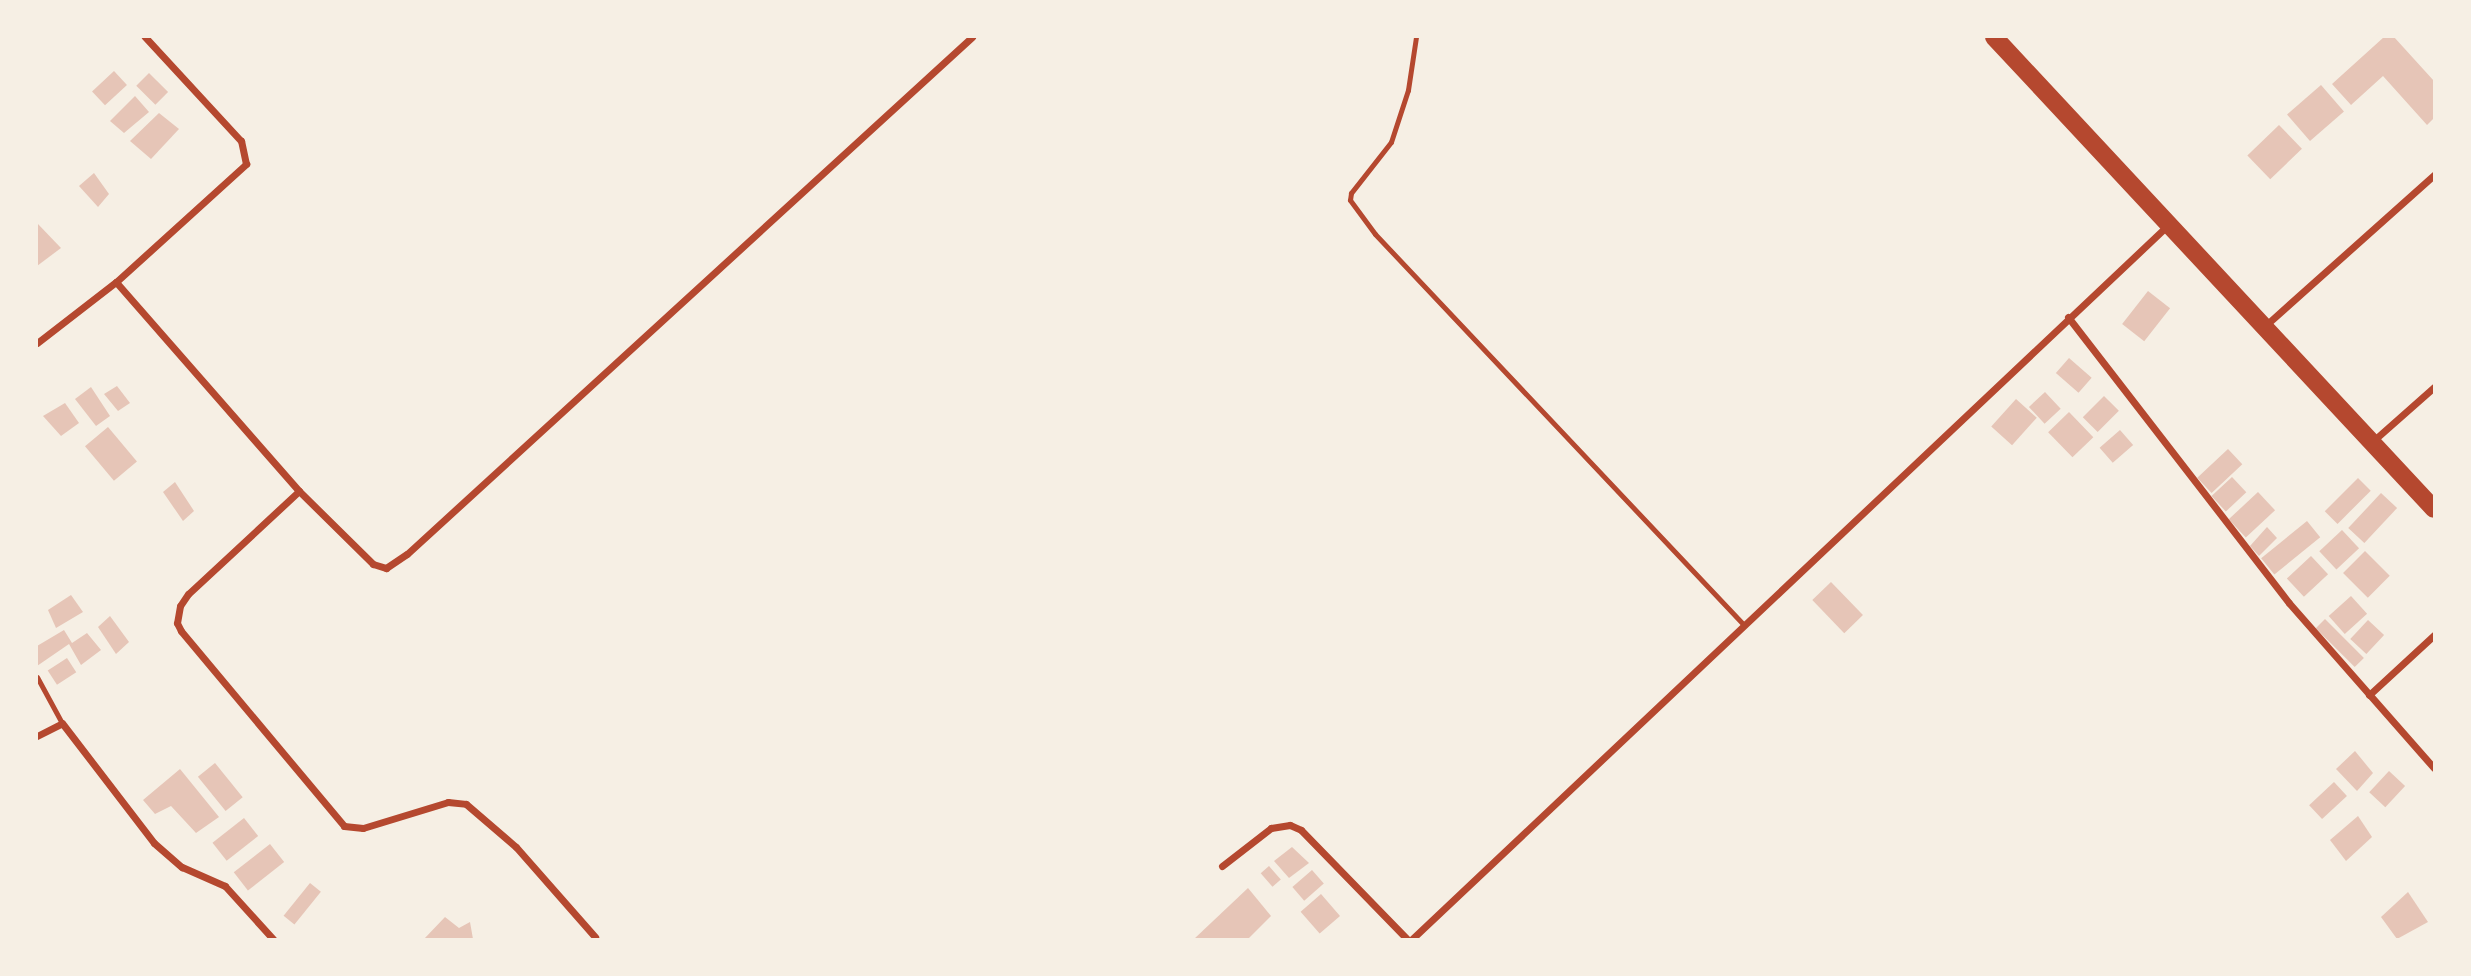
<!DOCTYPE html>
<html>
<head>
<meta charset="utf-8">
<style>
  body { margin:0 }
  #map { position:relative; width:2471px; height:976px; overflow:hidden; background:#f6efe4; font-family:Roboto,sans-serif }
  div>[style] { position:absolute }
  .building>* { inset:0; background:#e6c5b7; transform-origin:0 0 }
  .service>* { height:5px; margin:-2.5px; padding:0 2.5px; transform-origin:2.5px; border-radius:2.5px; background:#b5482f }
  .minor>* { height:7px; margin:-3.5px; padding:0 3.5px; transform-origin:3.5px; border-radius:3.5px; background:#b5482f }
  .primary>* { height:18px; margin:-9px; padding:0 9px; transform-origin:9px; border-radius:9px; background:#b5482f }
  span { translate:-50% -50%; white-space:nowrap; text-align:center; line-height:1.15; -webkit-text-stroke:5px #f6efe4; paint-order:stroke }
  .frame { position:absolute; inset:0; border:38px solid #f6efe4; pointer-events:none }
</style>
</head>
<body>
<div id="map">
  <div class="building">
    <i style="clip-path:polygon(2384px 37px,2394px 37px,2434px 81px,2434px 118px,2427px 125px,2383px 76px,2351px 105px,2332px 84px)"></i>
    <i style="left:114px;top:71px;width:19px;height:30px;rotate:47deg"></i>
    <i style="left:149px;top:73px;width:27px;height:18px;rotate:45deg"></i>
    <i style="left:2321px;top:85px;width:35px;height:45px;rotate:49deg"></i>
    <i style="clip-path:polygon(135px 96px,149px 112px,124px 133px,110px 121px)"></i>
    <i style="clip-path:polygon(159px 113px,179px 129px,151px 159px,130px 141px)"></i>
    <i style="left:2279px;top:125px;width:33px;height:44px;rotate:46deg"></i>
    <i style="clip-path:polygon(94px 173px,109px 194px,98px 207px,79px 186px)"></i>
    <i style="clip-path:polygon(37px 223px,61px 248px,37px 266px)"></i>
    <i style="left:2148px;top:291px;width:28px;height:42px;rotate:38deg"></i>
    <i style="left:2069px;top:358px;width:30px;height:20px;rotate:41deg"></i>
    <i style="clip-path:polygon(117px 386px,130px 403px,118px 411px,104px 394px)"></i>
    <i style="clip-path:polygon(91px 387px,110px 416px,96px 426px,75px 399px)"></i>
    <i style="left:2045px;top:392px;width:23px;height:22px;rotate:47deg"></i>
    <i style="left:2104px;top:396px;width:21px;height:30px;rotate:45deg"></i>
    <i style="left:2016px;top:399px;width:28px;height:37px;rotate:42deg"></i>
    <i style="clip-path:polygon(65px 403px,79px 423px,61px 436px,43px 416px)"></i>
    <i style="left:2069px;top:412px;width:35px;height:29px;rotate:46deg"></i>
    <i style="left:108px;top:427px;width:45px;height:30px;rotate:50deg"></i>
    <i style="left:2120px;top:430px;width:20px;height:27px;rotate:49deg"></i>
    <i style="left:2228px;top:449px;width:21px;height:42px;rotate:47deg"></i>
    <i style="left:2232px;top:477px;width:21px;height:28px;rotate:47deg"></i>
    <i style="left:2358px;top:478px;width:18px;height:47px;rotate:45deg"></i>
    <i style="clip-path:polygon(175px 482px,194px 511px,183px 521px,163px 492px)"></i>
    <i style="left:2258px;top:492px;width:25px;height:40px;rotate:47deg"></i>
    <i style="left:2381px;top:493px;width:22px;height:48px;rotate:43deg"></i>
    <i style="left:2307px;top:521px;width:21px;height:59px;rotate:51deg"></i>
    <i style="clip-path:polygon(2267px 527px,2277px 538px,2259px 556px,2250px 546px)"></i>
    <i style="left:2342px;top:530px;width:25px;height:31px;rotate:47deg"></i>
    <i style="left:2365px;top:551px;width:35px;height:31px;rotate:45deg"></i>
    <i style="left:2311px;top:556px;width:25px;height:33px;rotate:47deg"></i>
    <i style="left:1831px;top:582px;width:46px;height:26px;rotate:46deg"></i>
    <i style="clip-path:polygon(71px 595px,83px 612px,56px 628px,48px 610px)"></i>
    <i style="left:2351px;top:596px;width:24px;height:30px;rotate:48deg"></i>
    <i style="clip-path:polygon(110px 616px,129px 642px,116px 654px,98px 627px)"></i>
    <i style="left:2325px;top:619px;width:55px;height:13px;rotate:45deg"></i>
    <i style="left:2368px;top:620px;width:22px;height:26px;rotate:43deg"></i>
    <i style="clip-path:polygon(64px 630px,72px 643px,87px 633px,101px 650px,81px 665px,69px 644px,37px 666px,37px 646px)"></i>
    <i style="left:67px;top:658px;width:17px;height:23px;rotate:57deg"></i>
    <i style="clip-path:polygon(2355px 751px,2373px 773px,2357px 791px,2336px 769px)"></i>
    <i style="left:215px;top:763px;width:44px;height:22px;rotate:51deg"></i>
    <i style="clip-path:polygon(180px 769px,219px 817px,196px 833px,171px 806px,155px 814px,143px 800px)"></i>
    <i style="left:2389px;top:771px;width:22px;height:29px;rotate:43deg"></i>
    <i style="left:2334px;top:782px;width:19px;height:34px;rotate:47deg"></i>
    <i style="clip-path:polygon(2358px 816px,2372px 837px,2346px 861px,2330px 840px)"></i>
    <i style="left:244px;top:818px;width:23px;height:40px;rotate:52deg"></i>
    <i style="left:270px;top:844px;width:23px;height:46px;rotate:52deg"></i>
    <i style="clip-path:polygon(1292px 847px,1309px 863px,1289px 878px,1274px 861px)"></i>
    <i style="left:1269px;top:866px;width:18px;height:11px;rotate:49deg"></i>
    <i style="left:1312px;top:870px;width:18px;height:26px;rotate:49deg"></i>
    <i style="left:310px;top:883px;width:14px;height:42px;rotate:39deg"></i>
    <i style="clip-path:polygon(1248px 888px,1271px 916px,1248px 939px,1194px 939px)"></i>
    <i style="clip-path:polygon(2408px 892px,2428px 922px,2397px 939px,2381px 917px)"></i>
    <i style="left:1321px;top:894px;width:29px;height:27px;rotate:49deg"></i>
    <i style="clip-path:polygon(445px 917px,459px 928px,470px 922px,473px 939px,424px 939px)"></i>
  </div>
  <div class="service">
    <i style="left:1416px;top:37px;width:54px;rotate:98.6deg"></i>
    <i style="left:1408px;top:90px;width:55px;rotate:108.1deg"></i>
    <i style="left:1391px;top:142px;width:65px;rotate:128.1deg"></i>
    <i style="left:1351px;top:193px;width:7px;rotate:98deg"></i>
    <i style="left:1350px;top:200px;width:42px;rotate:53.7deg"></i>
    <i style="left:1375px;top:234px;width:538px;rotate:46.66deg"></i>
    <i style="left:37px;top:677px;width:52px;rotate:61.5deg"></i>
  </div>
  <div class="minor">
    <i style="left:116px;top:282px;width:278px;rotate:48.8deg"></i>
    <i style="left:299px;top:491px;width:104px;rotate:44.6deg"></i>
    <i style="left:373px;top:564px;width:14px;rotate:17deg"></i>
    <i style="left:386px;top:568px;width:25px;rotate:-34deg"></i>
    <i style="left:407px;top:554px;width:766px;rotate:-42.46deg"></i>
    <i style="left:2068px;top:317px;width:361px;rotate:52.3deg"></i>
    <i style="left:2289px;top:603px;width:220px;rotate:48.7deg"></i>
    <i style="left:2266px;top:325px;width:225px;rotate:-41.8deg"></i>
    <i style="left:37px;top:343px;width:100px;rotate:-37.7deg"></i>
    <i style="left:116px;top:282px;width:176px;rotate:-42.2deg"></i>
    <i style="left:246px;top:164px;width:24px;rotate:-102deg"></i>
    <i style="left:241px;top:141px;width:142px;rotate:-132.7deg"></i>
    <i style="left:2373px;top:441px;width:81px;rotate:-41.5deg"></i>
    <i style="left:299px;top:491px;width:151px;rotate:137.1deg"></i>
    <i style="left:188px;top:594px;width:14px;rotate:124deg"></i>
    <i style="left:180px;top:606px;width:17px;rotate:100deg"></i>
    <i style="left:177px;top:623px;width:9px;rotate:63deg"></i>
    <i style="left:181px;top:631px;width:254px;rotate:50.1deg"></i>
    <i style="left:344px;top:826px;width:19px;rotate:6deg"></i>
    <i style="left:363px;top:828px;width:89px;rotate:-17deg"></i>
    <i style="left:448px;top:802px;width:18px;rotate:6deg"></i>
    <i style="left:466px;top:804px;width:66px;rotate:40.7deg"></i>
    <i style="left:516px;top:847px;width:120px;rotate:48.7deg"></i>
    <i style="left:2369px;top:695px;width:88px;rotate:-42.7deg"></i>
    <i style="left:37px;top:736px;width:28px;rotate:-27deg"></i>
    <i style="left:62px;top:723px;width:151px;rotate:52.5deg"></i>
    <i style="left:154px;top:843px;width:37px;rotate:41deg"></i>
    <i style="left:182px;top:867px;width:47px;rotate:23.8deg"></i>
    <i style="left:225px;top:886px;width:72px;rotate:47.8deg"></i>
    <i style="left:1222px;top:866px;width:62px;rotate:-37.8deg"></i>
    <i style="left:1271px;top:828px;width:19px;rotate:-9deg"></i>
    <i style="left:1290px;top:825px;width:12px;rotate:24deg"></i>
    <i style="left:1301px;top:830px;width:152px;rotate:45.8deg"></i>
    <i style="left:1412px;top:939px;width:1038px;rotate:-43.36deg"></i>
  </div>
  <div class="primary">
    <i style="left:1994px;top:37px;width:645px;rotate:47.01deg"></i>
  </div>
  <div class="frame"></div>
</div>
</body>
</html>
